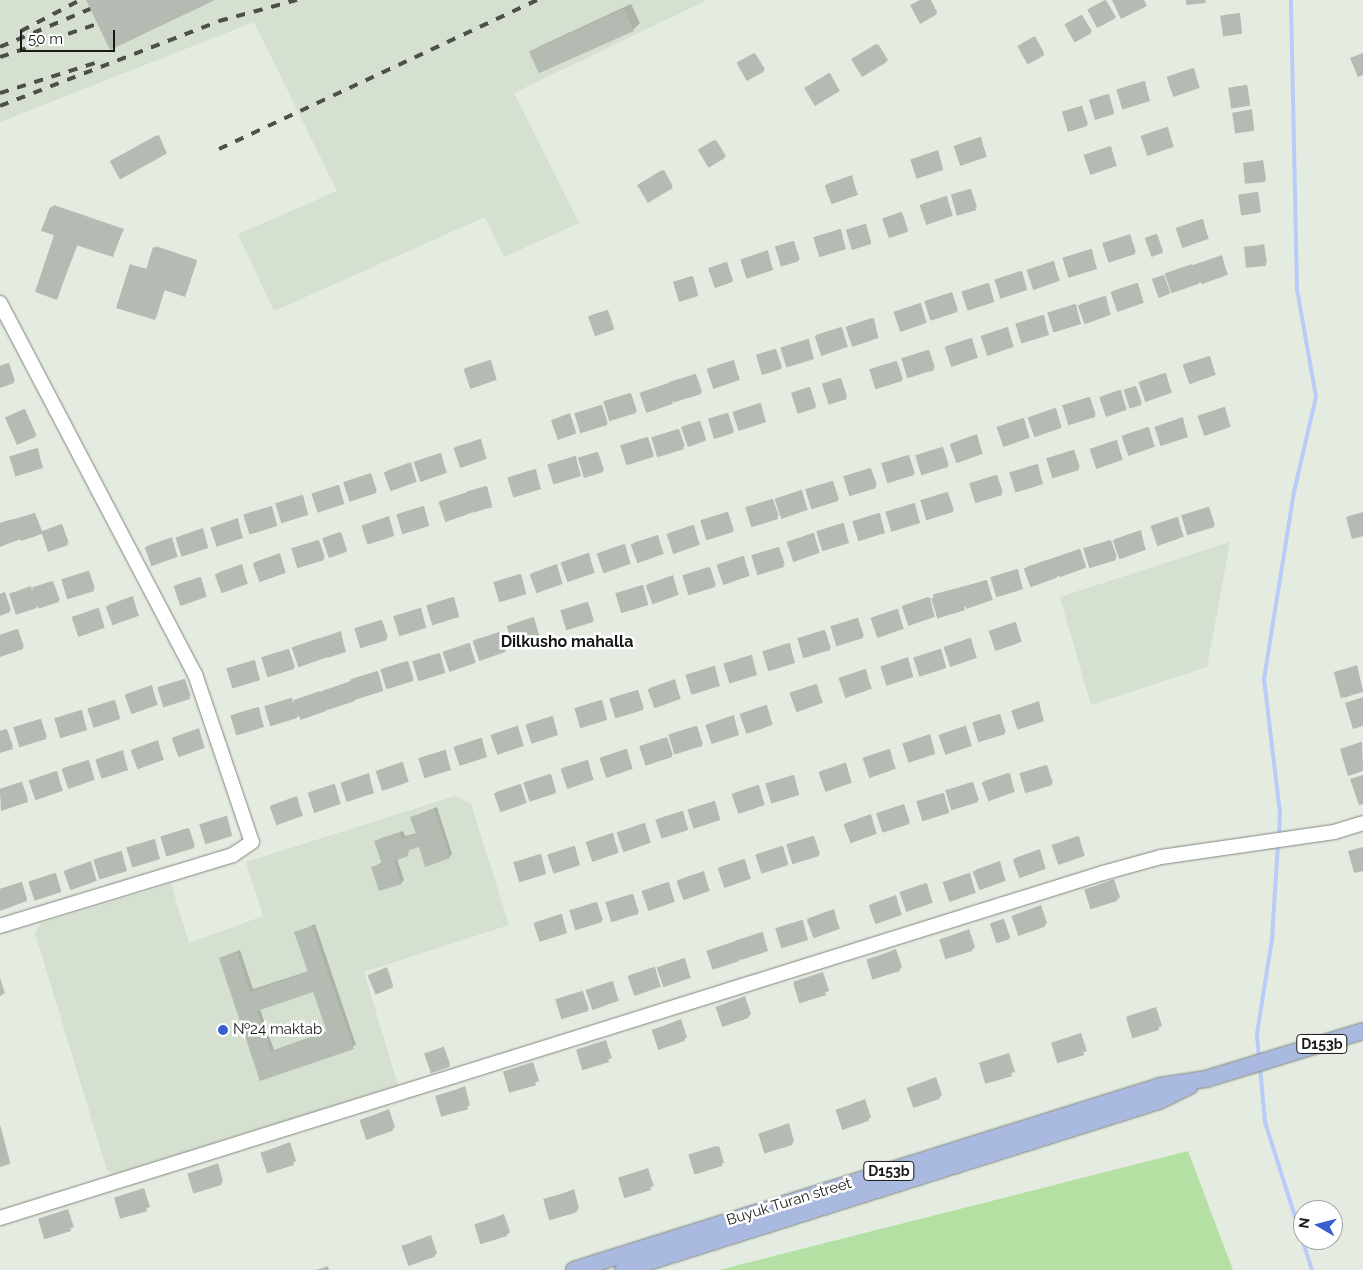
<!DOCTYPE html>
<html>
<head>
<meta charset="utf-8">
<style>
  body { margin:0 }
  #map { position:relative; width:1363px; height:1270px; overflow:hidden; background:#e4ebe1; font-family:Raleway,sans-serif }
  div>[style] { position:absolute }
  .built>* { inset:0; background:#d5e0d0 }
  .green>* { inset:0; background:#b5e0a3 }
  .shadow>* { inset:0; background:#0003; transform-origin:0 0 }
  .stream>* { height:4px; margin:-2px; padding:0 2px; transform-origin:2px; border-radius:2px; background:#b9ccf8 }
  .building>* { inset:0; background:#b4bbb2; transform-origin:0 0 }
  .roads { filter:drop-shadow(0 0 1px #80867d) drop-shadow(0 0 1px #80867d) }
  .minor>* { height:14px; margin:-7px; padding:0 7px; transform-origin:7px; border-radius:7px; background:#fff }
  .major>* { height:16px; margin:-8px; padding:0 8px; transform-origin:8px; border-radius:8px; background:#a9b9df }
  .rail>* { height:4px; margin-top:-2px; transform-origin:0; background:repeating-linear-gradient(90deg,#4c4f4a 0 9px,transparent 0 18px) }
  .dots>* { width:14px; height:14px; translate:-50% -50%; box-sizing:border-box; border:2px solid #fff; border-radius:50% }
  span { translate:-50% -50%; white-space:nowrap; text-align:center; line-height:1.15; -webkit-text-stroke:5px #fff; paint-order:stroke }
  .shield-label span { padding:1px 4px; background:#fff; border:1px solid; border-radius:4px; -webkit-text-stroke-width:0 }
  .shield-label { font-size:14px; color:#181a17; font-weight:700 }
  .poi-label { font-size:15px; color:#181a17 }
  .left { translate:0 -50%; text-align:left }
  .street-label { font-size:15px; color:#181a17 }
  .neighbourhood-label { font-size:16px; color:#181a17; font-weight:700 }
  .north { position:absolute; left:1293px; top:1200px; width:50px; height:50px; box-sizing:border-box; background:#fff; border:1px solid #a3a3a2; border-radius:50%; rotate:278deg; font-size:14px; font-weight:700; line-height:20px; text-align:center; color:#181a17 }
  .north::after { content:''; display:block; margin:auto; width:18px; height:22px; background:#385ecf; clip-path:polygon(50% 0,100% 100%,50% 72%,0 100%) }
  .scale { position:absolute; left:20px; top:30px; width:95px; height:22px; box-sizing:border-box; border:2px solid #181a17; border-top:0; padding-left:6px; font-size:15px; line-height:18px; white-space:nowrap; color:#181a17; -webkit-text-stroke:4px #fff; paint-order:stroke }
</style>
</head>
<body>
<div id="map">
  <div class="built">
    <i style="clip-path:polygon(0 0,707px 0,514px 93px,579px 223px,504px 257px,485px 217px,274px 311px,238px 234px,337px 191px,254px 22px,0 122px)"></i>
    <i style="clip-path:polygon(1230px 542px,1207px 667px,1091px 705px,1060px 597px)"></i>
    <i style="clip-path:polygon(455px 796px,471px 804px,509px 925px,364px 972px,398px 1085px,113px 1174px,107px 1170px,35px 933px,41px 923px,171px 884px,189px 943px,263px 916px,246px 862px)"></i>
  </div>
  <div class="green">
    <i style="clip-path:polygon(1188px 1151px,1233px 1270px,719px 1270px)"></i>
  </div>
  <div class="shadow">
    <i style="clip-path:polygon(921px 0,931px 0,937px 12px,936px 13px)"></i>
    <i style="left:1106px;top:0;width:20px;height:17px;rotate:60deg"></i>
    <i style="clip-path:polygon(631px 4px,640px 23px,633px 30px,532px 53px,538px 47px)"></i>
    <i style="clip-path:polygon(1240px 13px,1242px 32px,1241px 33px,1221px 16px)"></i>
    <i style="clip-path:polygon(1082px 15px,1092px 31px,1091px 32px,1067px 24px)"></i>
    <i style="clip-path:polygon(1035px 36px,1044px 53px,1043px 54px,1019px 45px)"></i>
    <i style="left:878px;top:44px;width:19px;height:27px;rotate:58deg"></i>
    <i style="left:755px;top:53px;width:19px;height:19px;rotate:58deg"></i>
    <i style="clip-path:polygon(1194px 68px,1199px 87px,1169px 76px)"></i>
    <i style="clip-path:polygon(830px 73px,839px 90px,808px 88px)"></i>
    <i style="clip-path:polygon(1145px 81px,1149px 100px,1119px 89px)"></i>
    <i style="clip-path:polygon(1247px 85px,1250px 104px,1249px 105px,1229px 88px)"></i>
    <i style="clip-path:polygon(1109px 94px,1114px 112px,1113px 113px,1090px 100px)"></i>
    <i style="clip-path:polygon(1082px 106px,1088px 124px,1087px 125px,1065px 111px)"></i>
    <i style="clip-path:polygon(1252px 109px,1254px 128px,1253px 130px,1233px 113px)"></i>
    <i style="clip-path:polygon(1168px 127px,1173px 146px,1143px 135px)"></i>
    <i style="clip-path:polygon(159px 135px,166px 152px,112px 160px)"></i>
    <i style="clip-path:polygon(981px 137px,986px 156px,956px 146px)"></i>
    <i style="clip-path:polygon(716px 140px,726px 156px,725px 157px,700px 149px)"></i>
    <i style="clip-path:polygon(1111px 146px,1116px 165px,1086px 155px)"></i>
    <i style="clip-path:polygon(938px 150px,943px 169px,911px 160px,912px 159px)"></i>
    <i style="clip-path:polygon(1263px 160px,1266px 179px,1265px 181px,1246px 163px)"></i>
    <i style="left:664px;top:170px;width:18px;height:27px;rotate:61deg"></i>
    <i style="clip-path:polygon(852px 175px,857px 194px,826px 185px,827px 184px)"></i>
    <i style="clip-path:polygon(971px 189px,977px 207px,976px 208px,952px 196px)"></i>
    <i style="clip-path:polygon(1258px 192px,1261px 211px,1260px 212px,1239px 195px)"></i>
    <i style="clip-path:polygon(947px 196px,952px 215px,922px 204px)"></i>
    <i style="clip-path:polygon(54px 205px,124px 229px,112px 256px,78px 244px,57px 298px,56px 234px,51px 208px)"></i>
    <i style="clip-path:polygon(902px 212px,908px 230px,907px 231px,885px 218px)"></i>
    <i style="clip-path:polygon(1203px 219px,1208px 238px,1178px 228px)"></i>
    <i style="clip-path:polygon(866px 224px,871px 242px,870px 243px,849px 229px)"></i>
    <i style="clip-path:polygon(841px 229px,845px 248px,815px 238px)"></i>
    <i style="left:1130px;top:234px;width:19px;height:29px;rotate:72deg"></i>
    <i style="clip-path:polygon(1157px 234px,1163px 251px,1162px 252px,1148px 237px)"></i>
    <i style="left:794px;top:241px;width:19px;height:18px;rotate:72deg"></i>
    <i style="clip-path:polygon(1264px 244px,1267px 263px,1248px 267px,1246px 248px)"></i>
    <i style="clip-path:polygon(156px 246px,197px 260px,186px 294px,165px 289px,156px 318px,131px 265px,148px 269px)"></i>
    <i style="clip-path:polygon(1092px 249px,1096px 268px,1065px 259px,1066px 258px)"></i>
    <i style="clip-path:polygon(768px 250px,772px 269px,741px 260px,742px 259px)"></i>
    <i style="clip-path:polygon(1222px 255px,1227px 274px,1198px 283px,1167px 274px)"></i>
    <i style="clip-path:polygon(1054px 261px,1059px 280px,1029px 270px)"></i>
    <i style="clip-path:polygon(727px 262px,733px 280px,732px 281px,710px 268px)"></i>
    <i style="clip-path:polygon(1022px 271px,1027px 289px,995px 280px,996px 279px)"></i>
    <i style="clip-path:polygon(1164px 275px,1170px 292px,1169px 293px,1155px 279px)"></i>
    <i style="clip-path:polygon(693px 276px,698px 294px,697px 295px,674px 282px)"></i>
    <i style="clip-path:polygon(989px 283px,994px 301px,962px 292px,963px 291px)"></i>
    <i style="clip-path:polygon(1138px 283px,1143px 301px,1113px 291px)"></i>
    <i style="left:952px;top:292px;width:19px;height:29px;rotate:72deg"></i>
    <i style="clip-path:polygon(1106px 296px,1110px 314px,1080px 304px)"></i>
    <i style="clip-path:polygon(921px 303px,926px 322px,895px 312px)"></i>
    <i style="clip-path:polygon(1076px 304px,1080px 323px,1050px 313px)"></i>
    <i style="clip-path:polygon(608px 310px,614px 328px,613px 329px,591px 315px)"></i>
    <i style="clip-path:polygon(1044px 315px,1048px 334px,1018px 324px)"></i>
    <i style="clip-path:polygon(874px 318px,878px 337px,848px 326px)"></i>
    <i style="clip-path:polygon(842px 327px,847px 346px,816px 335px)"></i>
    <i style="clip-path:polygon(1008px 327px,1013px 346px,983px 336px)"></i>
    <i style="clip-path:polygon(972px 338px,977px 356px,947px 346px)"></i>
    <i style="clip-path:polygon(809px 339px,813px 358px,783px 348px)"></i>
    <i style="clip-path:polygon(776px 349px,782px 367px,780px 368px,759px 354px)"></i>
    <i style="left:929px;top:350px;width:18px;height:27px;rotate:71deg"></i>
    <i style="clip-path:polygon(1210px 356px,1215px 374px,1183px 365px,1184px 364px)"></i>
    <i style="clip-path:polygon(491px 360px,496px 379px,466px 368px)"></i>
    <i style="clip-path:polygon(734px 360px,739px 379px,709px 369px)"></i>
    <i style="left:897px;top:361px;width:19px;height:27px;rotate:72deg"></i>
    <i style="clip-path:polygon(9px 363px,15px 381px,0 386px,0 366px)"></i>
    <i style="clip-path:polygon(1166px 373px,1171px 392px,1141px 381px)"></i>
    <i style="clip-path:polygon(696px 374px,702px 392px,672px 402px,642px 392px)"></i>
    <i style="clip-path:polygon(841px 378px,847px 396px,846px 397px,824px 384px)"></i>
    <i style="clip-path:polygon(1136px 386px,1142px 403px,1141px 404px,1126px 389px)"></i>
    <i style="clip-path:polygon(810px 387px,816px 405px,815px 407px,793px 393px)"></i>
    <i style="clip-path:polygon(1121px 390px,1126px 409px,1102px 396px)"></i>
    <i style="left:631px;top:393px;width:19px;height:28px;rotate:72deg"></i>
    <i style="left:1090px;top:397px;width:19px;height:27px;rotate:72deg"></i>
    <i style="clip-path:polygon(761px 403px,765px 421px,735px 411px)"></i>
    <i style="left:602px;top:405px;width:19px;height:28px;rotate:72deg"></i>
    <i style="clip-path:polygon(1225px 407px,1230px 426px,1200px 415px)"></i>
    <i style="clip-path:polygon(1056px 408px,1061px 427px,1030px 418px,1031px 417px)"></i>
    <i style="clip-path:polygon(25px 409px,36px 434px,35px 435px,8px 417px)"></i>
    <i style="clip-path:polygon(570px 413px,576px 432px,575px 433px,552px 420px)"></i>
    <i style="clip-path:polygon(728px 413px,734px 431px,732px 432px,711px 418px)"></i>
    <i style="clip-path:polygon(1183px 417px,1187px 436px,1157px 426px)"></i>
    <i style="clip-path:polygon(1024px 418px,1029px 437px,998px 427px)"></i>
    <i style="clip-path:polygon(700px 421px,706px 439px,705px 440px,682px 427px)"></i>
    <i style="clip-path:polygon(1149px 427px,1154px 446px,1124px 435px)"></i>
    <i style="left:679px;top:429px;width:18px;height:27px;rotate:71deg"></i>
    <i style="clip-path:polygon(977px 434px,982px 453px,950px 444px,952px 443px)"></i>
    <i style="left:648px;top:437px;width:19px;height:27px;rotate:72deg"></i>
    <i style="clip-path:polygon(481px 439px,486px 458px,455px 447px)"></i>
    <i style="clip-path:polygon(1117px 440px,1122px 459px,1092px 449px)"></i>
    <i style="left:943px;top:447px;width:19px;height:28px;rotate:72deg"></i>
    <i style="clip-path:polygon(38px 448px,42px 467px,12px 456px)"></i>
    <i style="left:1074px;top:450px;width:18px;height:28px;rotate:71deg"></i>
    <i style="clip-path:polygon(598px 452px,604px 470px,603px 471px,581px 457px)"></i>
    <i style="clip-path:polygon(441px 453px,446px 472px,416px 461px)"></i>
    <i style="left:909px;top:455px;width:19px;height:28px;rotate:72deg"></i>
    <i style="clip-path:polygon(576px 456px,580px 475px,549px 466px,550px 465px)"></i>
    <i style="clip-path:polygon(411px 462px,416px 481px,386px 471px)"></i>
    <i style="clip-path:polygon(1038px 464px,1042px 483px,1012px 472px)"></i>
    <i style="left:871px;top:468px;width:18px;height:27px;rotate:71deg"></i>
    <i style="clip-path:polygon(536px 469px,540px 488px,510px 478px)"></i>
    <i style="left:371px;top:473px;width:19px;height:29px;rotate:72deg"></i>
    <i style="left:997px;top:475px;width:18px;height:28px;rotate:71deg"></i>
    <i style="left:833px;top:481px;width:19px;height:28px;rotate:72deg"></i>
    <i style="clip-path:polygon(339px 485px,344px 503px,313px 493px)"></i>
    <i style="clip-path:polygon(487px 486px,492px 505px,471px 512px,440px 501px)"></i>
    <i style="clip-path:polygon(802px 490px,807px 509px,777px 498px)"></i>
    <i style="left:948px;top:492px;width:19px;height:27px;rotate:72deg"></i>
    <i style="clip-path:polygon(303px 495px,308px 514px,277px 504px)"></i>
    <i style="left:773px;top:499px;width:18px;height:28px;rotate:71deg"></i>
    <i style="clip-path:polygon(915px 503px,919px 522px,888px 513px,889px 512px)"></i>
    <i style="clip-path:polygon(272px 506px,277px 525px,245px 516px,246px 515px)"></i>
    <i style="clip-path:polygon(424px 506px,429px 525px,398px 515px)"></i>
    <i style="left:1209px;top:507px;width:19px;height:28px;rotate:72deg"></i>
    <i style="left:728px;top:512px;width:19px;height:28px;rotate:72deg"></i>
    <i style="clip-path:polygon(35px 513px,42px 531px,62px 524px,69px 543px,43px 533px,1px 545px,0 523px)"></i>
    <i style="clip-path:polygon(880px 513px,884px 532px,854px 521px)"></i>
    <i style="clip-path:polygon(389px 516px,394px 535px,362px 526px,363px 525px)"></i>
    <i style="clip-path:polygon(1178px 517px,1183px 536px,1153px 525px)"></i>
    <i style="clip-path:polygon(238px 518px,242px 537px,211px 528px,212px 527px)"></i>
    <i style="clip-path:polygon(844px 523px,848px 542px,818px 531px)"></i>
    <i style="clip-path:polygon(694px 525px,699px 544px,669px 533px)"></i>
    <i style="clip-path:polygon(203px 528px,208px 547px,176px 538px,177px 537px)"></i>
    <i style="clip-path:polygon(1141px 530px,1145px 549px,1114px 540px,1115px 539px)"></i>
    <i style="clip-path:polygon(341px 532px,347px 550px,346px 551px,324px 538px)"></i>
    <i style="clip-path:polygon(814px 533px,819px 552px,788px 542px)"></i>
    <i style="clip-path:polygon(658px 535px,663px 553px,633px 543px)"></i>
    <i style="clip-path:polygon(172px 537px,177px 556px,146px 547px,147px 546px)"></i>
    <i style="left:319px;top:540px;width:18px;height:28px;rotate:71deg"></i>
    <i style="left:1111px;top:540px;width:18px;height:27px;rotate:71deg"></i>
    <i style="clip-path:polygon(625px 544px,630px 563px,599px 554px,600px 553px)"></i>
    <i style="left:779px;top:547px;width:18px;height:27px;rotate:71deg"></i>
    <i style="clip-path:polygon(1080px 549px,1086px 566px,1056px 577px,1026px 567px)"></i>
    <i style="clip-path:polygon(280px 553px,285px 572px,254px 563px,255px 562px)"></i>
    <i style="clip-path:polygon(589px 553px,594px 572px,563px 563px,564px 562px)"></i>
    <i style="clip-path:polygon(744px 556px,749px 575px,718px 564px)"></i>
    <i style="clip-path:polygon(242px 564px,247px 583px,217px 573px)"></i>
    <i style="clip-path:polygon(557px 564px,562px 583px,531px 574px,532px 573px)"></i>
    <i style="left:710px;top:567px;width:19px;height:28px;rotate:72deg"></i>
    <i style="clip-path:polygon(1018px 569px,1022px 588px,992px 578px)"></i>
    <i style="left:89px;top:571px;width:18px;height:27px;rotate:71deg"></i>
    <i style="clip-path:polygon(521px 574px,526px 593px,495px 583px)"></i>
    <i style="clip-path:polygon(673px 575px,678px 594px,647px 585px,648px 584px)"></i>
    <i style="clip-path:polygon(201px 577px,206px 595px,176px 585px)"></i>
    <i style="left:987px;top:580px;width:20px;height:56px;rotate:75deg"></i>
    <i style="clip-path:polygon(53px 581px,60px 600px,40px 608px,12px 593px,31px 586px,32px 590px)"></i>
    <i style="clip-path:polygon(643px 585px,648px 604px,617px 594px)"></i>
    <i style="clip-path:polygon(5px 592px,11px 610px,0 614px,0 594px)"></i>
    <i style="clip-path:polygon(133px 596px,138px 615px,108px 605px)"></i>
    <i style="clip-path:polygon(454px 597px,459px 616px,428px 606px)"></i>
    <i style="clip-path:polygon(930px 597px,934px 616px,904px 606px)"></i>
    <i style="left:588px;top:602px;width:19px;height:27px;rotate:72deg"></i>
    <i style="clip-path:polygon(99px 608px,104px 627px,73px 617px)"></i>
    <i style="clip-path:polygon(421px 608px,426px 627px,395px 616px)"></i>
    <i style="clip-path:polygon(898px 609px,903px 628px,873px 617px)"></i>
    <i style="clip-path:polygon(534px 617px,539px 636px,509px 626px)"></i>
    <i style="left:858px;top:618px;width:19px;height:28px;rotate:72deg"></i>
    <i style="left:382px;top:620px;width:18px;height:28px;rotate:71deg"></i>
    <i style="clip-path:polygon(1016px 622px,1021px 641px,990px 631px)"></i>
    <i style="clip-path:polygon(18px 629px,24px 647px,0 655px,0 635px)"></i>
    <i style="left:825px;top:630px;width:19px;height:28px;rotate:72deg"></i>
    <i style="clip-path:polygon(341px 631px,345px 651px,325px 657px,293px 648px)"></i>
    <i style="clip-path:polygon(500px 632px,505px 650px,474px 640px)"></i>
    <i style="clip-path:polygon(971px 638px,976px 657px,946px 647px)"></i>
    <i style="clip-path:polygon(470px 643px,475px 662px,445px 651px)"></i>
    <i style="clip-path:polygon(790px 643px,794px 662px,764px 652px)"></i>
    <i style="left:289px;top:649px;width:19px;height:28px;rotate:72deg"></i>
    <i style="clip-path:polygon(941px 649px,946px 667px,914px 658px,915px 657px)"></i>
    <i style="clip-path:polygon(440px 653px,445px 672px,414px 662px)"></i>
    <i style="clip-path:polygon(752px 655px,756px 673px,726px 663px)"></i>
    <i style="clip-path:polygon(908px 657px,913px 676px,881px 667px,882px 666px)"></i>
    <i style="clip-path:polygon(255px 660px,259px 679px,229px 668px)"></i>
    <i style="left:408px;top:661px;width:19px;height:27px;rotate:72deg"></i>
    <i style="clip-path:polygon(1357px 665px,1363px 691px,1344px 698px,1336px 672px)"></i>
    <i style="clip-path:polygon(715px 666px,719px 685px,688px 676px,689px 675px)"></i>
    <i style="clip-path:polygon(866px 669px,871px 688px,841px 678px)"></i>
    <i style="clip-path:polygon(378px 671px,383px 690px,326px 710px,296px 717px,266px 706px,292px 698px,293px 702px)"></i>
    <i style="left:185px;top:679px;width:18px;height:27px;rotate:71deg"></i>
    <i style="clip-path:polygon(675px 679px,680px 698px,649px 689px,650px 688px)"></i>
    <i style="clip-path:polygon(817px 684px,822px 702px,790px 693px,791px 692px)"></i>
    <i style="clip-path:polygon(152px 685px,157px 704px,125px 695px,126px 694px)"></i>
    <i style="left:638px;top:690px;width:19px;height:29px;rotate:72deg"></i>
    <i style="clip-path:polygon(115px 700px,120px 718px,88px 709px,89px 708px)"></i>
    <i style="clip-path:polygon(602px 700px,607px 719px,576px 708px)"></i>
    <i style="clip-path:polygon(1039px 701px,1043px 720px,1012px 711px,1013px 710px)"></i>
    <i style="clip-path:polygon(767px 705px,772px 724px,742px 713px)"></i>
    <i style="clip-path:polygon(259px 707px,263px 726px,233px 716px)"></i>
    <i style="clip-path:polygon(82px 710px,86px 729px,56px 719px)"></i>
    <i style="left:1000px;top:714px;width:19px;height:28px;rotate:72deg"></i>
    <i style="clip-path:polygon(734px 715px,738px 734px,707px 725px,708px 724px)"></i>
    <i style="clip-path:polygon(553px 716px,557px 734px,526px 725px,527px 724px)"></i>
    <i style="left:41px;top:719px;width:19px;height:28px;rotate:72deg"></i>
    <i style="clip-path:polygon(518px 726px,523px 744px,493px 734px)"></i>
    <i style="left:697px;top:726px;width:19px;height:29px;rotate:72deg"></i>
    <i style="clip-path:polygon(966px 726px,971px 744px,941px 734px)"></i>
    <i style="clip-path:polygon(199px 728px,204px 747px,172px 738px,174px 737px)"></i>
    <i style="clip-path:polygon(7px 729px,13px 746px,0 752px,0 731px)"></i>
    <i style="clip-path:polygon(930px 734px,935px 753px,903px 744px,904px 743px)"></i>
    <i style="left:667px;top:737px;width:19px;height:29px;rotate:72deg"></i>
    <i style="clip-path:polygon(482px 738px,486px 756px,455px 747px,456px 746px)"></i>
    <i style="clip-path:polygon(158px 740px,163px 759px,132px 750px,133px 749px)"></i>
    <i style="clip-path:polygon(1362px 742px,1363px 769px,1349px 774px,1342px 749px)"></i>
    <i style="clip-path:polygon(627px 749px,632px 768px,602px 757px)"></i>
    <i style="clip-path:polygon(890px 749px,895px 768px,865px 757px)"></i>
    <i style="clip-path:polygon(123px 750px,127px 769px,96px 760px,97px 759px)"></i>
    <i style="clip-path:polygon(446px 750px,450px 769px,420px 758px)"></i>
    <i style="clip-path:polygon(89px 760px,94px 778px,63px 768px)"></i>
    <i style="clip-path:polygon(588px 760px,593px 779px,562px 768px)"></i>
    <i style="clip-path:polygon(403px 762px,408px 781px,378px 771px)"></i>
    <i style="clip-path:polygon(846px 763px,851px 781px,821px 771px)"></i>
    <i style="left:1047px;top:765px;width:19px;height:27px;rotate:72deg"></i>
    <i style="clip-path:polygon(57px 771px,62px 790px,31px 781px,32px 780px)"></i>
    <i style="clip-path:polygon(369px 773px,373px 792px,342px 783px,343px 782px)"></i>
    <i style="clip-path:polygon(1010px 773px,1014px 791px,984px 781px)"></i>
    <i style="clip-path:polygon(551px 774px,556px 792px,524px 783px,525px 782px)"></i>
    <i style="clip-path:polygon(794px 775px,799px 794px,767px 785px,768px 784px)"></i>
    <i style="clip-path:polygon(22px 782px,28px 799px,2px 809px,0 789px)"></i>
    <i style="left:973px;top:782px;width:19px;height:28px;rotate:72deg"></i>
    <i style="clip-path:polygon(335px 784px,340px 803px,310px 792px)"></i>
    <i style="clip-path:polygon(521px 784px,526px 802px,496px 792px)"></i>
    <i style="clip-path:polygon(759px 785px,764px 803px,734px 793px)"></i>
    <i style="clip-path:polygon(944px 793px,949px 812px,918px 801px)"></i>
    <i style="clip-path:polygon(297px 796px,302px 815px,270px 806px,272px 805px)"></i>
    <i style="clip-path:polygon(715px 801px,720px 819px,690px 809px)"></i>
    <i style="left:904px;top:804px;width:19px;height:29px;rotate:72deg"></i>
    <i style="clip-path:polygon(437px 807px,452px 854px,449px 857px,420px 846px,409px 849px,408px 855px,397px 859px,404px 880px,401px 883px,372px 868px,382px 862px,376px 842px,379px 839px,403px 831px,405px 836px,417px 833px,412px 817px)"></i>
    <i style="clip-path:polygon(683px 811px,688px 829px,656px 820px,657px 819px)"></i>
    <i style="clip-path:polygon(871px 814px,876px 833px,845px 824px,846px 823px)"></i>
    <i style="clip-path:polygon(227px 816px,232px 835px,201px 825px)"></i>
    <i style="clip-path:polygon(645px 823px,650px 842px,619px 833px,620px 832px)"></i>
    <i style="left:189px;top:828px;width:19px;height:29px;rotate:72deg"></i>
    <i style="clip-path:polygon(613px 833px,618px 852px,588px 842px)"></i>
    <i style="left:814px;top:836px;width:19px;height:28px;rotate:72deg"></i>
    <i style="clip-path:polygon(1079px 836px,1084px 855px,1054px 845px)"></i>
    <i style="clip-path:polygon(155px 839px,159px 858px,129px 848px)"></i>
    <i style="clip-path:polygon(575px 846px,579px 864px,548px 855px,549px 854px)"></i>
    <i style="clip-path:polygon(783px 846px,788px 864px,756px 855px,757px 854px)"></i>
    <i style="clip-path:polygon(1040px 849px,1045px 868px,1014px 859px,1015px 858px)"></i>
    <i style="clip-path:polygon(122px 851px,126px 870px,96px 860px)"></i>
    <i style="clip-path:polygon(541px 854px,546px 873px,515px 863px)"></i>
    <i style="clip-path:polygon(745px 859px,750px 878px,720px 867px)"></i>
    <i style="clip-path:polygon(91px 861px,96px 880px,64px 871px,66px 870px)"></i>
    <i style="clip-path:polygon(1000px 861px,1005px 880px,975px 870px)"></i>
    <i style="clip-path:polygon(704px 871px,709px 890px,677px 881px,678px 880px)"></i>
    <i style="clip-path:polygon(56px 873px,61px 891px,29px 882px,30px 881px)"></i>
    <i style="clip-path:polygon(970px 873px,975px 892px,944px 882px)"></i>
    <i style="clip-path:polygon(1114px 879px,1120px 897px,1117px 900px,1085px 890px)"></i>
    <i style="clip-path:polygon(22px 882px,27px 899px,0 907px,0 889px)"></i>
    <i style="clip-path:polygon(669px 882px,674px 901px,644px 891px)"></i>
    <i style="clip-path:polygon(927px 883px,932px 902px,902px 892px)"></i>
    <i style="left:633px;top:894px;width:19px;height:27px;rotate:72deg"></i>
    <i style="clip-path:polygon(896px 895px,901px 914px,870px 905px,871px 904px)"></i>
    <i style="left:597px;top:902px;width:19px;height:28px;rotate:72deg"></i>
    <i style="clip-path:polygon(1041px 905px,1047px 923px,1044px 926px,1012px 916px)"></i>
    <i style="clip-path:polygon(834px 909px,839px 928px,808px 919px,809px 918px)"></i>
    <i style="clip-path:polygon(562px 914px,566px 932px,536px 922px)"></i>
    <i style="clip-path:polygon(1004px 919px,1010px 937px,1009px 938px,992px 923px)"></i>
    <i style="clip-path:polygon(803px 920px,807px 939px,777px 928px)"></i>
    <i style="clip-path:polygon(evenodd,315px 924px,356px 1045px,261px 1080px,220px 958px,240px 950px,253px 989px,309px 971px,296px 933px,315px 924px,314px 990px,328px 1031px,274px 1050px,260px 1009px,314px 990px)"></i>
    <i style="clip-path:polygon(969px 929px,975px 947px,972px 950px,940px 940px)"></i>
    <i style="clip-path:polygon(763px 932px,767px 950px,738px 960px,707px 951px)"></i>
    <i style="clip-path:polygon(896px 949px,902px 967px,899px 970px,868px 960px)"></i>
    <i style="clip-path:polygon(685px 958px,690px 977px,659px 968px,660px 967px)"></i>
    <i style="clip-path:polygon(387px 967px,393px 985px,392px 986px,369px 975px)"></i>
    <i style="clip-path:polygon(655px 967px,660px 986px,630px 975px)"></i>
    <i style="left:823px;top:972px;width:20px;height:31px;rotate:72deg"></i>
    <i style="clip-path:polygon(0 978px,5px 993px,0 996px)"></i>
    <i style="clip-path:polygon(613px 981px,618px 1000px,588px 990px)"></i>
    <i style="left:583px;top:991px;width:19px;height:28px;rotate:72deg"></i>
    <i style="clip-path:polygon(745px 996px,751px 1014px,748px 1017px,716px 1007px)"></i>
    <i style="left:1156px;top:1007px;width:20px;height:31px;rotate:72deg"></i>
    <i style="clip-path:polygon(681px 1019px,687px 1037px,684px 1040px,653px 1030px)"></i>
    <i style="left:1081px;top:1033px;width:19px;height:31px;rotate:72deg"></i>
    <i style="left:606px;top:1040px;width:19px;height:31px;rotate:72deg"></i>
    <i style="clip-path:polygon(444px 1047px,450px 1064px,449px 1066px,427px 1053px)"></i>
    <i style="left:1009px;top:1053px;width:20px;height:31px;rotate:72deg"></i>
    <i style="left:533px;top:1062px;width:20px;height:31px;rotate:72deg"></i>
    <i style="clip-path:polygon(936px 1077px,942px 1095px,939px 1098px,907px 1088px)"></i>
    <i style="clip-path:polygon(465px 1086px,470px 1105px,467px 1107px,436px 1098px)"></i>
    <i style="clip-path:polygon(865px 1099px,871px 1117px,868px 1120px,836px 1110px)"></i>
    <i style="clip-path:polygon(389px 1109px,395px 1127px,392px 1130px,361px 1120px)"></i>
    <i style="clip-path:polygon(789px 1123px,794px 1141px,792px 1144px,760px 1134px)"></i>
    <i style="clip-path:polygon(0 1124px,10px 1162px,0 1166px)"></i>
    <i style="clip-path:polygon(290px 1142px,296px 1161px,293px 1163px,261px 1153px)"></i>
    <i style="clip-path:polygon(719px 1146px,724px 1162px,721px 1165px,690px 1155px)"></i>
    <i style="clip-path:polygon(218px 1163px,223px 1181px,221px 1184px,189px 1174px)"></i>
    <i style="left:648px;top:1168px;width:19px;height:31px;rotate:72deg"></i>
    <i style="left:144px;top:1188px;width:20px;height:31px;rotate:72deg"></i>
    <i style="clip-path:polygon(574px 1189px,579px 1208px,576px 1211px,545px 1201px)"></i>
    <i style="left:68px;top:1209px;width:19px;height:31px;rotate:72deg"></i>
    <i style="clip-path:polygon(504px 1214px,510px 1232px,507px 1235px,475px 1225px)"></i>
    <i style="clip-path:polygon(431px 1235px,437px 1253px,434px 1256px,402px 1246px)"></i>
    <i style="clip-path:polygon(328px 1266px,329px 1270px,316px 1270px)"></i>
  </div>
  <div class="stream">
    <i style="left:1279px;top:837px;width:24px;rotate:-88deg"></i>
    <i style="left:1280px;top:813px;width:135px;rotate:-96.8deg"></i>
    <i style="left:1264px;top:679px;width:189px;rotate:-80.9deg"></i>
    <i style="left:1294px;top:492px;width:98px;rotate:-77deg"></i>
    <i style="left:1316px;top:397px;width:110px;rotate:-100deg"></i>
    <i style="left:1297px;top:289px;width:289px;rotate:-91.2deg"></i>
    <i style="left:1259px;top:1058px;width:24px;rotate:-95deg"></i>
    <i style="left:1257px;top:1034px;width:96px;rotate:-81deg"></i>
    <i style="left:1272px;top:939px;width:95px;rotate:-86.4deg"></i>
    <i style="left:1260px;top:1067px;width:55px;rotate:84.8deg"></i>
    <i style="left:1265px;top:1122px;width:155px;rotate:72.4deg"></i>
  </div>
  <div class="building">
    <i style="clip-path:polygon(86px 0,215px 0,110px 50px)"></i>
    <i style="clip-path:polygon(920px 0,929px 0,937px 14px,920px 24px,910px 5px)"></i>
    <i style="left:1105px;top:0;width:21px;height:20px;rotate:62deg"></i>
    <i style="clip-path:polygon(1112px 0,1144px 0,1147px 6px,1121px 19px)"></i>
    <i style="clip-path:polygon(1186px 0,1205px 0,1206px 3px,1186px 5px)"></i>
    <i style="left:624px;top:9px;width:24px;height:104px;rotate:66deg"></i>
    <i style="left:1239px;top:13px;width:21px;height:19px;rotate:82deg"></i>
    <i style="left:1081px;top:15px;width:21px;height:19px;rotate:61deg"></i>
    <i style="left:1034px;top:37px;width:21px;height:19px;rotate:61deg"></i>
    <i style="left:876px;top:44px;width:21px;height:29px;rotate:59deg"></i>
    <i style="left:754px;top:53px;width:21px;height:20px;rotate:61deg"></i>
    <i style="clip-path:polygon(1363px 53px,1363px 75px,1358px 77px,1350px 58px)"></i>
    <i style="left:1193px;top:68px;width:21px;height:28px;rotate:71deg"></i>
    <i style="left:829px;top:73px;width:21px;height:29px;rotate:59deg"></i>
    <i style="left:1144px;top:81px;width:21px;height:29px;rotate:73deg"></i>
    <i style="left:1247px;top:85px;width:21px;height:19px;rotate:82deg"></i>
    <i style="left:1108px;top:94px;width:21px;height:20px;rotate:73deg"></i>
    <i style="left:1081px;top:106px;width:21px;height:20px;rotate:73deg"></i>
    <i style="left:1251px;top:110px;width:21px;height:19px;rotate:82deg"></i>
    <i style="left:1167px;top:127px;width:21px;height:28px;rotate:71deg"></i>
    <i style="left:157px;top:135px;width:21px;height:54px;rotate:61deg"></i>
    <i style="left:980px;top:137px;width:21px;height:28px;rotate:71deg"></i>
    <i style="left:714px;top:140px;width:21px;height:19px;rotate:59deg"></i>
    <i style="left:1110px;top:146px;width:21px;height:28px;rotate:71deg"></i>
    <i style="left:937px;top:151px;width:20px;height:28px;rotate:72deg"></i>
    <i style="left:1263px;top:161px;width:21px;height:20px;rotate:85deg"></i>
    <i style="left:662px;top:170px;width:21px;height:29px;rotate:59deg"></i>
    <i style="left:851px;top:176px;width:20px;height:28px;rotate:70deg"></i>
    <i style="left:970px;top:189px;width:22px;height:20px;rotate:74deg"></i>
    <i style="left:1257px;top:192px;width:21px;height:19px;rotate:82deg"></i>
    <i style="left:946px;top:196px;width:21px;height:28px;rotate:71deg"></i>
    <i style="clip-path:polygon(50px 207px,122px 232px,113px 257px,76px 245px,57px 300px,35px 292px,54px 235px,41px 231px)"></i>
    <i style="left:901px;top:212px;width:21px;height:20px;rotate:71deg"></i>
    <i style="left:1202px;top:219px;width:21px;height:28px;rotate:71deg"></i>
    <i style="left:865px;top:224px;width:21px;height:20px;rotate:73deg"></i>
    <i style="left:840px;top:229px;width:21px;height:28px;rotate:73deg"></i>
    <i style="left:1156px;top:234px;width:20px;height:12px;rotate:70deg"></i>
    <i style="left:1129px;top:235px;width:20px;height:28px;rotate:72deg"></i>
    <i style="left:793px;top:241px;width:21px;height:19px;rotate:73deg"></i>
    <i style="left:1264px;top:245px;width:21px;height:20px;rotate:85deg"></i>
    <i style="clip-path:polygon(153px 247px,197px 261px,185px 297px,164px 290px,155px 320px,116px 308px,130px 264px,146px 270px)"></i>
    <i style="left:1091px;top:249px;width:21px;height:30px;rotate:73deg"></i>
    <i style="left:767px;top:251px;width:20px;height:28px;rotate:72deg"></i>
    <i style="left:1221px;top:256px;width:20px;height:28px;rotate:70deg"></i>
    <i style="left:1053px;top:261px;width:21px;height:28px;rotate:71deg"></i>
    <i style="left:726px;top:262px;width:21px;height:19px;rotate:71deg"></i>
    <i style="left:1192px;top:264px;width:21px;height:29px;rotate:71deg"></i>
    <i style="left:1021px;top:271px;width:20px;height:28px;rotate:72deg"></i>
    <i style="left:1163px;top:275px;width:20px;height:12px;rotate:70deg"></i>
    <i style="left:692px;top:276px;width:21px;height:20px;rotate:73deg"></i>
    <i style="left:988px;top:283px;width:20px;height:28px;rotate:72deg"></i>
    <i style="left:1137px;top:283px;width:21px;height:28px;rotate:71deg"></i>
    <i style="left:951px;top:293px;width:20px;height:28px;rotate:72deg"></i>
    <i style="left:1104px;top:296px;width:20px;height:28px;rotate:70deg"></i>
    <i style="left:920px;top:303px;width:21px;height:28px;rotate:71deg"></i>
    <i style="left:1075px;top:304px;width:21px;height:29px;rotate:73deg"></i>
    <i style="left:607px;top:310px;width:21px;height:20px;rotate:71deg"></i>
    <i style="left:1043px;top:315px;width:21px;height:29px;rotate:73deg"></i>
    <i style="left:872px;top:318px;width:21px;height:28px;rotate:71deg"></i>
    <i style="left:841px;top:327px;width:21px;height:28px;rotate:71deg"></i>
    <i style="left:1007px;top:327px;width:21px;height:28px;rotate:71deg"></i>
    <i style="left:971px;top:338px;width:21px;height:28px;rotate:71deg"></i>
    <i style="left:808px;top:339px;width:21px;height:29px;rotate:73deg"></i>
    <i style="left:775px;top:349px;width:21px;height:20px;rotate:73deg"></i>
    <i style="left:928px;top:350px;width:21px;height:28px;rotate:73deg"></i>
    <i style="left:1209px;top:356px;width:20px;height:28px;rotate:70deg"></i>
    <i style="left:490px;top:360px;width:21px;height:28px;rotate:71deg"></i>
    <i style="left:733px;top:360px;width:21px;height:28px;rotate:71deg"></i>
    <i style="left:896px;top:361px;width:21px;height:28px;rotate:73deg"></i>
    <i style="clip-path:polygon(8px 363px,14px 383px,0 388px,0 366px)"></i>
    <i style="left:1165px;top:373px;width:21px;height:28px;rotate:71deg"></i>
    <i style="left:695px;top:374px;width:21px;height:28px;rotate:73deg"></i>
    <i style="left:840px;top:378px;width:22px;height:19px;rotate:72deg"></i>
    <i style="left:666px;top:384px;width:21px;height:28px;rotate:71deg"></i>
    <i style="left:1135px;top:386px;width:20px;height:12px;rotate:72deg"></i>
    <i style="left:809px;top:387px;width:22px;height:19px;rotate:72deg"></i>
    <i style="left:1120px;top:390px;width:21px;height:22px;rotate:71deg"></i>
    <i style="left:630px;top:393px;width:21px;height:28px;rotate:73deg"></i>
    <i style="left:1089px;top:397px;width:21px;height:28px;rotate:73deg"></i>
    <i style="left:760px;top:403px;width:20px;height:29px;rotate:72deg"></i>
    <i style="left:601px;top:405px;width:21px;height:28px;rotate:73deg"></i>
    <i style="left:1224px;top:407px;width:21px;height:28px;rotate:71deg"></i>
    <i style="left:1055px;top:408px;width:21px;height:29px;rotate:71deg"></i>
    <i style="left:24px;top:409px;width:30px;height:21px;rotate:66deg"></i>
    <i style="left:727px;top:413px;width:21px;height:20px;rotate:73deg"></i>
    <i style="left:569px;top:414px;width:21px;height:19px;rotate:71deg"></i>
    <i style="left:1023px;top:418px;width:21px;height:28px;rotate:71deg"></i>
    <i style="left:1182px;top:418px;width:20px;height:29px;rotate:72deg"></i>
    <i style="left:699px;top:421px;width:21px;height:19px;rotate:71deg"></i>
    <i style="left:1148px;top:427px;width:21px;height:28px;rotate:71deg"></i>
    <i style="left:678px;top:429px;width:21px;height:28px;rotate:73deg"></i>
    <i style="left:976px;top:435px;width:20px;height:28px;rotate:70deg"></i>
    <i style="left:647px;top:437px;width:21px;height:28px;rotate:73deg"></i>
    <i style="left:480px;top:439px;width:21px;height:28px;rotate:71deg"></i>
    <i style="left:1116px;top:440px;width:21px;height:28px;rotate:71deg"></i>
    <i style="left:942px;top:447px;width:21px;height:28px;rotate:73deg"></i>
    <i style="left:37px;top:448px;width:21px;height:29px;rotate:73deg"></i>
    <i style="left:1073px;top:450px;width:21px;height:28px;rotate:73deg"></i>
    <i style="left:597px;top:452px;width:21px;height:20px;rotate:73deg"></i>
    <i style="left:440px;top:453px;width:21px;height:28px;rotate:71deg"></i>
    <i style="left:908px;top:455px;width:21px;height:28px;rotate:73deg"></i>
    <i style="left:575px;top:456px;width:21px;height:29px;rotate:73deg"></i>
    <i style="left:410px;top:463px;width:20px;height:28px;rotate:70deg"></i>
    <i style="left:1037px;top:464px;width:21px;height:29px;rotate:73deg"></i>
    <i style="left:870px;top:468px;width:21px;height:28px;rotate:73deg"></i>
    <i style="left:535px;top:469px;width:21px;height:29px;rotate:73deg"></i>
    <i style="left:370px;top:474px;width:20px;height:28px;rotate:72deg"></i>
    <i style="left:996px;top:475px;width:21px;height:28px;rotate:73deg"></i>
    <i style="left:832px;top:481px;width:21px;height:28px;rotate:73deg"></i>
    <i style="left:338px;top:485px;width:20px;height:28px;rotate:72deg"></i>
    <i style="left:486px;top:486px;width:22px;height:20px;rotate:74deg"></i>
    <i style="left:801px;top:490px;width:21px;height:28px;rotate:71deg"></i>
    <i style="left:947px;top:492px;width:21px;height:28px;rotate:73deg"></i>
    <i style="left:465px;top:493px;width:21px;height:28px;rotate:71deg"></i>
    <i style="left:302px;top:495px;width:21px;height:28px;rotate:73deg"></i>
    <i style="left:772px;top:499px;width:21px;height:28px;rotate:73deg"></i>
    <i style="left:914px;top:503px;width:21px;height:30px;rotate:73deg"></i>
    <i style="left:271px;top:506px;width:21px;height:29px;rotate:73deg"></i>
    <i style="left:423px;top:506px;width:21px;height:28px;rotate:73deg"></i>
    <i style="left:1208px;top:507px;width:21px;height:28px;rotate:73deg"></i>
    <i style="left:727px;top:512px;width:21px;height:28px;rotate:73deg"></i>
    <i style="clip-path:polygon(1363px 512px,1363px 536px,1352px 539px,1346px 517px)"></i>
    <i style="clip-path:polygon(34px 513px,41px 532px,61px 524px,68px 545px,48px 552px,42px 534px,21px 541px,14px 520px)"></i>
    <i style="left:879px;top:513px;width:21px;height:28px;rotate:73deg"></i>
    <i style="left:388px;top:517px;width:20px;height:28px;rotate:72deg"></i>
    <i style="left:1177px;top:517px;width:21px;height:28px;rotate:71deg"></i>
    <i style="clip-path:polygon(13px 519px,20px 539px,0 547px,0 523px)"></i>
    <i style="left:237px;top:519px;width:20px;height:28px;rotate:72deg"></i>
    <i style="left:843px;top:523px;width:21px;height:28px;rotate:73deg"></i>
    <i style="left:693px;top:525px;width:21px;height:28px;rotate:71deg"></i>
    <i style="left:202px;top:529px;width:20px;height:28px;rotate:72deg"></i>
    <i style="left:1139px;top:531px;width:20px;height:28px;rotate:70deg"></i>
    <i style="left:340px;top:532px;width:21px;height:19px;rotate:71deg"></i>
    <i style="left:813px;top:533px;width:21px;height:28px;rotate:71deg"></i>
    <i style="left:657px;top:535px;width:20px;height:28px;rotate:70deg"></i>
    <i style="left:171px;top:538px;width:20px;height:28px;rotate:70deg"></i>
    <i style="left:318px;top:540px;width:21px;height:28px;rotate:73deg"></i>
    <i style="left:1110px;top:540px;width:21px;height:28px;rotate:73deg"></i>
    <i style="left:624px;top:544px;width:21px;height:29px;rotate:71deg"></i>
    <i style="left:778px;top:547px;width:21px;height:28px;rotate:73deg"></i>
    <i style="left:1079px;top:549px;width:20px;height:28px;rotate:70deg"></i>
    <i style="left:588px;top:553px;width:21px;height:29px;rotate:71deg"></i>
    <i style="left:279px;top:554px;width:20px;height:28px;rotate:70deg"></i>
    <i style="left:743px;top:556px;width:21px;height:28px;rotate:71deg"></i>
    <i style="left:1050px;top:559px;width:20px;height:28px;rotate:70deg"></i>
    <i style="left:241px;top:565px;width:20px;height:28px;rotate:70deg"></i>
    <i style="left:556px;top:565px;width:20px;height:28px;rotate:70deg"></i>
    <i style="left:709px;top:567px;width:21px;height:28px;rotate:73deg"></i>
    <i style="left:1017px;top:569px;width:21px;height:28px;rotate:73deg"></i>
    <i style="left:88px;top:571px;width:21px;height:28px;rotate:73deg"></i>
    <i style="left:520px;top:574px;width:21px;height:28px;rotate:73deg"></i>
    <i style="left:672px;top:576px;width:20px;height:28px;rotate:70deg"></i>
    <i style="left:200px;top:577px;width:21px;height:28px;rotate:71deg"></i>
    <i style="left:986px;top:580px;width:21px;height:28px;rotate:71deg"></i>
    <i style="left:52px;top:581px;width:22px;height:21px;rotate:72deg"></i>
    <i style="left:642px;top:585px;width:21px;height:28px;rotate:73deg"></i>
    <i style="left:30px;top:587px;width:22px;height:22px;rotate:72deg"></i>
    <i style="left:959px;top:590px;width:21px;height:29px;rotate:73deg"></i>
    <i style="clip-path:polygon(4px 592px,10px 612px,0 616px,0 594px)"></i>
    <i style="left:132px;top:597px;width:20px;height:28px;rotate:70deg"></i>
    <i style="left:453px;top:597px;width:21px;height:28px;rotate:73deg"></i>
    <i style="left:928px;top:597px;width:21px;height:28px;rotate:71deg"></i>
    <i style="left:587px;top:602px;width:21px;height:28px;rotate:73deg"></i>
    <i style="left:98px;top:608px;width:21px;height:28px;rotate:71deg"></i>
    <i style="left:420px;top:608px;width:21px;height:28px;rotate:73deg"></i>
    <i style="left:897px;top:609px;width:21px;height:28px;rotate:71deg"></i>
    <i style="left:533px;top:617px;width:21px;height:28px;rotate:71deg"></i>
    <i style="left:857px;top:618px;width:21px;height:28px;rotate:73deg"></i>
    <i style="left:381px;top:620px;width:21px;height:28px;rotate:73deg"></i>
    <i style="left:1015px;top:622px;width:21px;height:28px;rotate:71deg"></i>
    <i style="clip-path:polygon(17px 629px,23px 649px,0 657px,0 635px)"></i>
    <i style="left:824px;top:630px;width:21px;height:28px;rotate:73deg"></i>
    <i style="left:340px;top:632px;width:21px;height:20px;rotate:73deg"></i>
    <i style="left:499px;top:632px;width:21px;height:28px;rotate:71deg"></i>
    <i style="left:319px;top:638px;width:21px;height:29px;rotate:71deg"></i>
    <i style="left:970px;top:638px;width:21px;height:28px;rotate:71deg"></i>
    <i style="left:469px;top:643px;width:21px;height:28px;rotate:71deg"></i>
    <i style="left:789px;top:643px;width:21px;height:28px;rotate:73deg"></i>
    <i style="left:288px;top:649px;width:21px;height:28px;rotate:73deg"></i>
    <i style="left:940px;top:649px;width:20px;height:28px;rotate:72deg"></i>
    <i style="left:439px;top:653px;width:21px;height:28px;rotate:73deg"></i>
    <i style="left:751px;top:655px;width:21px;height:29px;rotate:73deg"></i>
    <i style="left:907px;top:658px;width:20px;height:28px;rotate:72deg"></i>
    <i style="left:254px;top:660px;width:21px;height:29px;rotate:73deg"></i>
    <i style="left:407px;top:661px;width:21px;height:28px;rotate:73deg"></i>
    <i style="left:714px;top:666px;width:21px;height:30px;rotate:73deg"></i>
    <i style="left:1356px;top:666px;width:27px;height:23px;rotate:75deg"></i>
    <i style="left:865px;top:669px;width:21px;height:28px;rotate:71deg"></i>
    <i style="left:377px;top:671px;width:21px;height:28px;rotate:73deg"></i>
    <i style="left:184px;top:679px;width:21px;height:28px;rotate:73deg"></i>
    <i style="left:674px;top:680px;width:20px;height:28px;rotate:70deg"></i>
    <i style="left:349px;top:682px;width:20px;height:28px;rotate:72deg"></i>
    <i style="left:816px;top:684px;width:20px;height:28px;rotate:70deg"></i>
    <i style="left:151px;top:686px;width:20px;height:28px;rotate:70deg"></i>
    <i style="left:637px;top:690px;width:21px;height:29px;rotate:73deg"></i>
    <i style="left:320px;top:691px;width:21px;height:28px;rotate:71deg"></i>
    <i style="clip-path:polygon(1363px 697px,1363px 726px,1353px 729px,1345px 703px)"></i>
    <i style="left:291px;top:698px;width:21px;height:28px;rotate:73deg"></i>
    <i style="left:114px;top:700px;width:20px;height:28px;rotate:72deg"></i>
    <i style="left:601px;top:700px;width:21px;height:28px;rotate:73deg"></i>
    <i style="left:1038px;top:702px;width:20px;height:28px;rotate:72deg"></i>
    <i style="left:766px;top:705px;width:21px;height:28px;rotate:71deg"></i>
    <i style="left:258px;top:707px;width:21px;height:29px;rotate:73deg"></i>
    <i style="left:81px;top:710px;width:21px;height:28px;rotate:73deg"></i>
    <i style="left:999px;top:714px;width:21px;height:28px;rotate:73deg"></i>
    <i style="left:552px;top:716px;width:20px;height:28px;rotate:72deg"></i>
    <i style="left:733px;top:716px;width:20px;height:29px;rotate:72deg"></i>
    <i style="left:40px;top:719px;width:21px;height:28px;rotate:73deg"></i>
    <i style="left:517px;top:726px;width:21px;height:28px;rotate:71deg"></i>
    <i style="left:696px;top:726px;width:21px;height:29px;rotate:73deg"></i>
    <i style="left:965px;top:726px;width:21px;height:28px;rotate:71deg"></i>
    <i style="clip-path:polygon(6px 729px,13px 749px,0 753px,0 731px)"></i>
    <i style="left:198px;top:729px;width:20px;height:28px;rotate:70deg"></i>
    <i style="left:929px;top:735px;width:20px;height:28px;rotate:72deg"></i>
    <i style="left:481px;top:738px;width:20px;height:29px;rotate:72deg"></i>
    <i style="left:666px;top:738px;width:20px;height:28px;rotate:72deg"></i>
    <i style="left:157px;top:741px;width:20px;height:28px;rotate:70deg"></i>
    <i style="clip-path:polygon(1361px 742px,1363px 771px,1348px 776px,1340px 749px)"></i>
    <i style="left:626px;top:749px;width:21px;height:28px;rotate:71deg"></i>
    <i style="left:889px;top:749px;width:21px;height:28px;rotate:71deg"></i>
    <i style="left:445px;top:750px;width:21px;height:28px;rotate:73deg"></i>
    <i style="left:122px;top:751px;width:20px;height:28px;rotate:72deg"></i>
    <i style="left:88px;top:760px;width:21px;height:28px;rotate:71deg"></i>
    <i style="left:587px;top:760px;width:21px;height:28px;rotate:71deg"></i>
    <i style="left:402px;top:762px;width:21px;height:28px;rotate:71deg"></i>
    <i style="left:845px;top:763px;width:21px;height:28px;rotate:71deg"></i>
    <i style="left:1046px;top:765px;width:21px;height:28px;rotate:73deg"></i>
    <i style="left:56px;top:771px;width:21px;height:29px;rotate:71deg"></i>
    <i style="left:1008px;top:773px;width:20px;height:28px;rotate:70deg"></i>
    <i style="left:368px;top:774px;width:20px;height:29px;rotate:72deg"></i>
    <i style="left:550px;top:774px;width:20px;height:28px;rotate:72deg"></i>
    <i style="left:793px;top:775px;width:21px;height:29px;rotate:73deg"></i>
    <i style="clip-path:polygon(1363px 775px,1363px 804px,1359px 805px,1350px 779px)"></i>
    <i style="clip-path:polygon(21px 782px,28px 802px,1px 811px,0 789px)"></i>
    <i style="left:972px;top:782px;width:21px;height:28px;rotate:73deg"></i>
    <i style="left:334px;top:784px;width:21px;height:28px;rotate:71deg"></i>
    <i style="left:520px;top:784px;width:20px;height:28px;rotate:70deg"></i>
    <i style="left:758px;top:785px;width:21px;height:28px;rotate:71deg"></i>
    <i style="left:943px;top:793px;width:21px;height:28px;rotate:73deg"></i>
    <i style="left:296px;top:797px;width:20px;height:28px;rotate:70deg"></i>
    <i style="left:714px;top:801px;width:20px;height:28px;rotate:72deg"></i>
    <i style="left:903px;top:805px;width:20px;height:28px;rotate:72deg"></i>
    <i style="clip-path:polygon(434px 809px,450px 858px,425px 867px,419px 847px,407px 851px,408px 856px,394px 861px,402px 884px,379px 891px,371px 867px,382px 864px,374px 841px,400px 833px,402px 839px,416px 834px,410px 817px)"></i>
    <i style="left:682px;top:811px;width:20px;height:28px;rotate:72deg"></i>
    <i style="left:870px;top:815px;width:20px;height:28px;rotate:70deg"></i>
    <i style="left:226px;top:816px;width:21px;height:28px;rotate:73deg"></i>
    <i style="left:644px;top:823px;width:21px;height:29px;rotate:71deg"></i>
    <i style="left:188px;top:828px;width:21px;height:29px;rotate:73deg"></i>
    <i style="left:612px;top:833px;width:21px;height:28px;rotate:71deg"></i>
    <i style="left:813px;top:836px;width:21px;height:28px;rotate:73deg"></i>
    <i style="left:1078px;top:836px;width:21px;height:28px;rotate:71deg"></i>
    <i style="left:154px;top:839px;width:21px;height:29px;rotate:73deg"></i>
    <i style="left:574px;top:846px;width:20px;height:28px;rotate:72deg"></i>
    <i style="left:782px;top:846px;width:20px;height:28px;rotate:72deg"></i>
    <i style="clip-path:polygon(1363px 847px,1363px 871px,1354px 873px,1348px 851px)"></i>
    <i style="left:1039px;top:850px;width:20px;height:28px;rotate:70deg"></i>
    <i style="left:121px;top:851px;width:21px;height:29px;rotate:73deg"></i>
    <i style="left:540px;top:854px;width:21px;height:28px;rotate:73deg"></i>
    <i style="left:744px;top:859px;width:21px;height:28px;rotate:71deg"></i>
    <i style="left:90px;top:862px;width:20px;height:28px;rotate:70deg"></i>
    <i style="left:999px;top:862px;width:20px;height:28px;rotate:70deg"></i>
    <i style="left:703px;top:872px;width:20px;height:28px;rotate:70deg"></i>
    <i style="left:55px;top:873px;width:20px;height:28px;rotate:72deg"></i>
    <i style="left:969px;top:873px;width:21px;height:28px;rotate:71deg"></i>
    <i style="left:1111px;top:881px;width:21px;height:28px;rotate:73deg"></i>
    <i style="clip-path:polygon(21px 882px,27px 901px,0 911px,0 889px)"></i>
    <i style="left:668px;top:882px;width:21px;height:28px;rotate:71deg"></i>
    <i style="left:926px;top:883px;width:21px;height:28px;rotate:71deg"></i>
    <i style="left:632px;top:894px;width:21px;height:28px;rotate:73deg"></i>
    <i style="left:895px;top:896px;width:20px;height:28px;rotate:70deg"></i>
    <i style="left:596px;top:902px;width:21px;height:28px;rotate:73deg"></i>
    <i style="left:1038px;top:907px;width:21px;height:28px;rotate:71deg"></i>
    <i style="left:833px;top:910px;width:20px;height:28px;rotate:70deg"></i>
    <i style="left:561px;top:914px;width:20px;height:29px;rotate:72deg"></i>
    <i style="left:1003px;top:919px;width:21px;height:14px;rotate:71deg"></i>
    <i style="left:802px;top:920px;width:21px;height:28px;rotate:73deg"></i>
    <i style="clip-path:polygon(evenodd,312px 926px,354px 1049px,260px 1081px,219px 958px,237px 952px,250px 992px,308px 972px,294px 932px,312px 926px,313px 992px,327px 1032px,271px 1052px,257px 1011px,313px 992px)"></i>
    <i style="left:966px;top:931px;width:21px;height:28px;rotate:73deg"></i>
    <i style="left:762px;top:932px;width:20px;height:29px;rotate:72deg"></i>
    <i style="left:733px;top:942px;width:20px;height:28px;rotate:72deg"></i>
    <i style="left:894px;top:951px;width:21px;height:29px;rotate:73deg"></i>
    <i style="left:684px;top:958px;width:21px;height:29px;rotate:71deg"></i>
    <i style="left:654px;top:967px;width:21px;height:28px;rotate:71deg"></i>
    <i style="left:385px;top:968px;width:21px;height:19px;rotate:67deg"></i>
    <i style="left:820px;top:975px;width:21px;height:28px;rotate:73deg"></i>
    <i style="left:612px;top:981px;width:21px;height:28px;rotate:71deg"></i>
    <i style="left:582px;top:991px;width:21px;height:28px;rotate:73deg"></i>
    <i style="left:742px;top:998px;width:21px;height:28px;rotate:71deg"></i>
    <i style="left:1153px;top:1010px;width:21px;height:28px;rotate:73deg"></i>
    <i style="left:678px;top:1021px;width:21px;height:28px;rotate:71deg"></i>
    <i style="left:1078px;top:1035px;width:21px;height:28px;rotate:73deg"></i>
    <i style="left:603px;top:1042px;width:21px;height:28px;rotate:73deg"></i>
    <i style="left:443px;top:1047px;width:21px;height:20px;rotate:71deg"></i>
    <i style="left:1006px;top:1055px;width:22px;height:28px;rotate:74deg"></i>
    <i style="left:530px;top:1064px;width:22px;height:28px;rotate:74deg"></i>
    <i style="left:933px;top:1079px;width:21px;height:28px;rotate:71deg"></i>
    <i style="left:462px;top:1088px;width:22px;height:28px;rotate:74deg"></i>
    <i style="left:862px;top:1101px;width:21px;height:28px;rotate:71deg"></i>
    <i style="left:386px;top:1111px;width:21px;height:28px;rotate:71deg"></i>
    <i style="left:786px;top:1125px;width:21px;height:29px;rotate:73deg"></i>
    <i style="clip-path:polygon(0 1130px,10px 1164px,0 1167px)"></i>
    <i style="left:287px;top:1144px;width:22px;height:28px;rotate:72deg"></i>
    <i style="left:716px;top:1146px;width:21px;height:29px;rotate:73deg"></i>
    <i style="left:215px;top:1165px;width:21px;height:29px;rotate:73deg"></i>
    <i style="left:645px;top:1170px;width:21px;height:28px;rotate:73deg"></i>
    <i style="left:141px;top:1190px;width:22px;height:28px;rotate:74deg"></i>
    <i style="left:571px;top:1191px;width:22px;height:29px;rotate:74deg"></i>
    <i style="left:65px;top:1211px;width:21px;height:28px;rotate:73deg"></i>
    <i style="left:501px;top:1216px;width:21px;height:28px;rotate:73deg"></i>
    <i style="left:428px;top:1237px;width:21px;height:28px;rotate:71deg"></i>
  </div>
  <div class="roads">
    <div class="minor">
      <i style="left:0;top:303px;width:419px;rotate:62.3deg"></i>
      <i style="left:195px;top:674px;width:177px;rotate:71.3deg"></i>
      <i style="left:252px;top:842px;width:23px;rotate:146deg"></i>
      <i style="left:233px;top:855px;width:244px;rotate:163.1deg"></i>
      <i style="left:0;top:1218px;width:1156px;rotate:-17.37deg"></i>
      <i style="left:1103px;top:873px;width:60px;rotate:-15.4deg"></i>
      <i style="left:1161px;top:857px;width:175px;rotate:-8.2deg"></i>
      <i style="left:1334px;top:832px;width:30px;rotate:-17deg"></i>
    </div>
    <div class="major">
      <i style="left:574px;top:1270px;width:614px;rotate:-17.43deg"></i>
      <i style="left:1160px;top:1086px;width:47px;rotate:-8.7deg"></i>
      <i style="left:1206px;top:1079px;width:164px;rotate:-17deg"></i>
      <i style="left:623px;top:1270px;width:562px;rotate:-17.5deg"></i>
      <i style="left:1159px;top:1101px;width:34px;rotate:-26deg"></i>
    </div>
  </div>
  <div class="rail">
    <i style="left:21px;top:31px;width:67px;rotate:-27.7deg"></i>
    <i style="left:0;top:47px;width:98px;rotate:-22.9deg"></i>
    <i style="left:0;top:57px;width:102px;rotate:-18.8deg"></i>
    <i style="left:0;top:93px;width:100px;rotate:-17.5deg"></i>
    <i style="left:0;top:106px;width:235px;rotate:-21.2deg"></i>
    <i style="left:219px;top:21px;width:81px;rotate:-15.1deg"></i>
    <i style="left:219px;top:149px;width:351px;rotate:-25.1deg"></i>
  </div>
  <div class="dots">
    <i style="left:223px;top:1030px;background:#385ecf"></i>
  </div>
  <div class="shield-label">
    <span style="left:1322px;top:1044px">D153b</span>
    <span style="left:889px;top:1171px">D153b</span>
  </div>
  <div class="poi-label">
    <span class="left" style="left:233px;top:1030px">№24 maktab</span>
  </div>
  <div class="street-label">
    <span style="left:789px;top:1202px;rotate:-17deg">Buyuk Turan street</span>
  </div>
  <div class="neighbourhood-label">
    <span style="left:567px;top:642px">Dilkusho mahalla</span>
  </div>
  <div class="north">N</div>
  <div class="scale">50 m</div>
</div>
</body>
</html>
